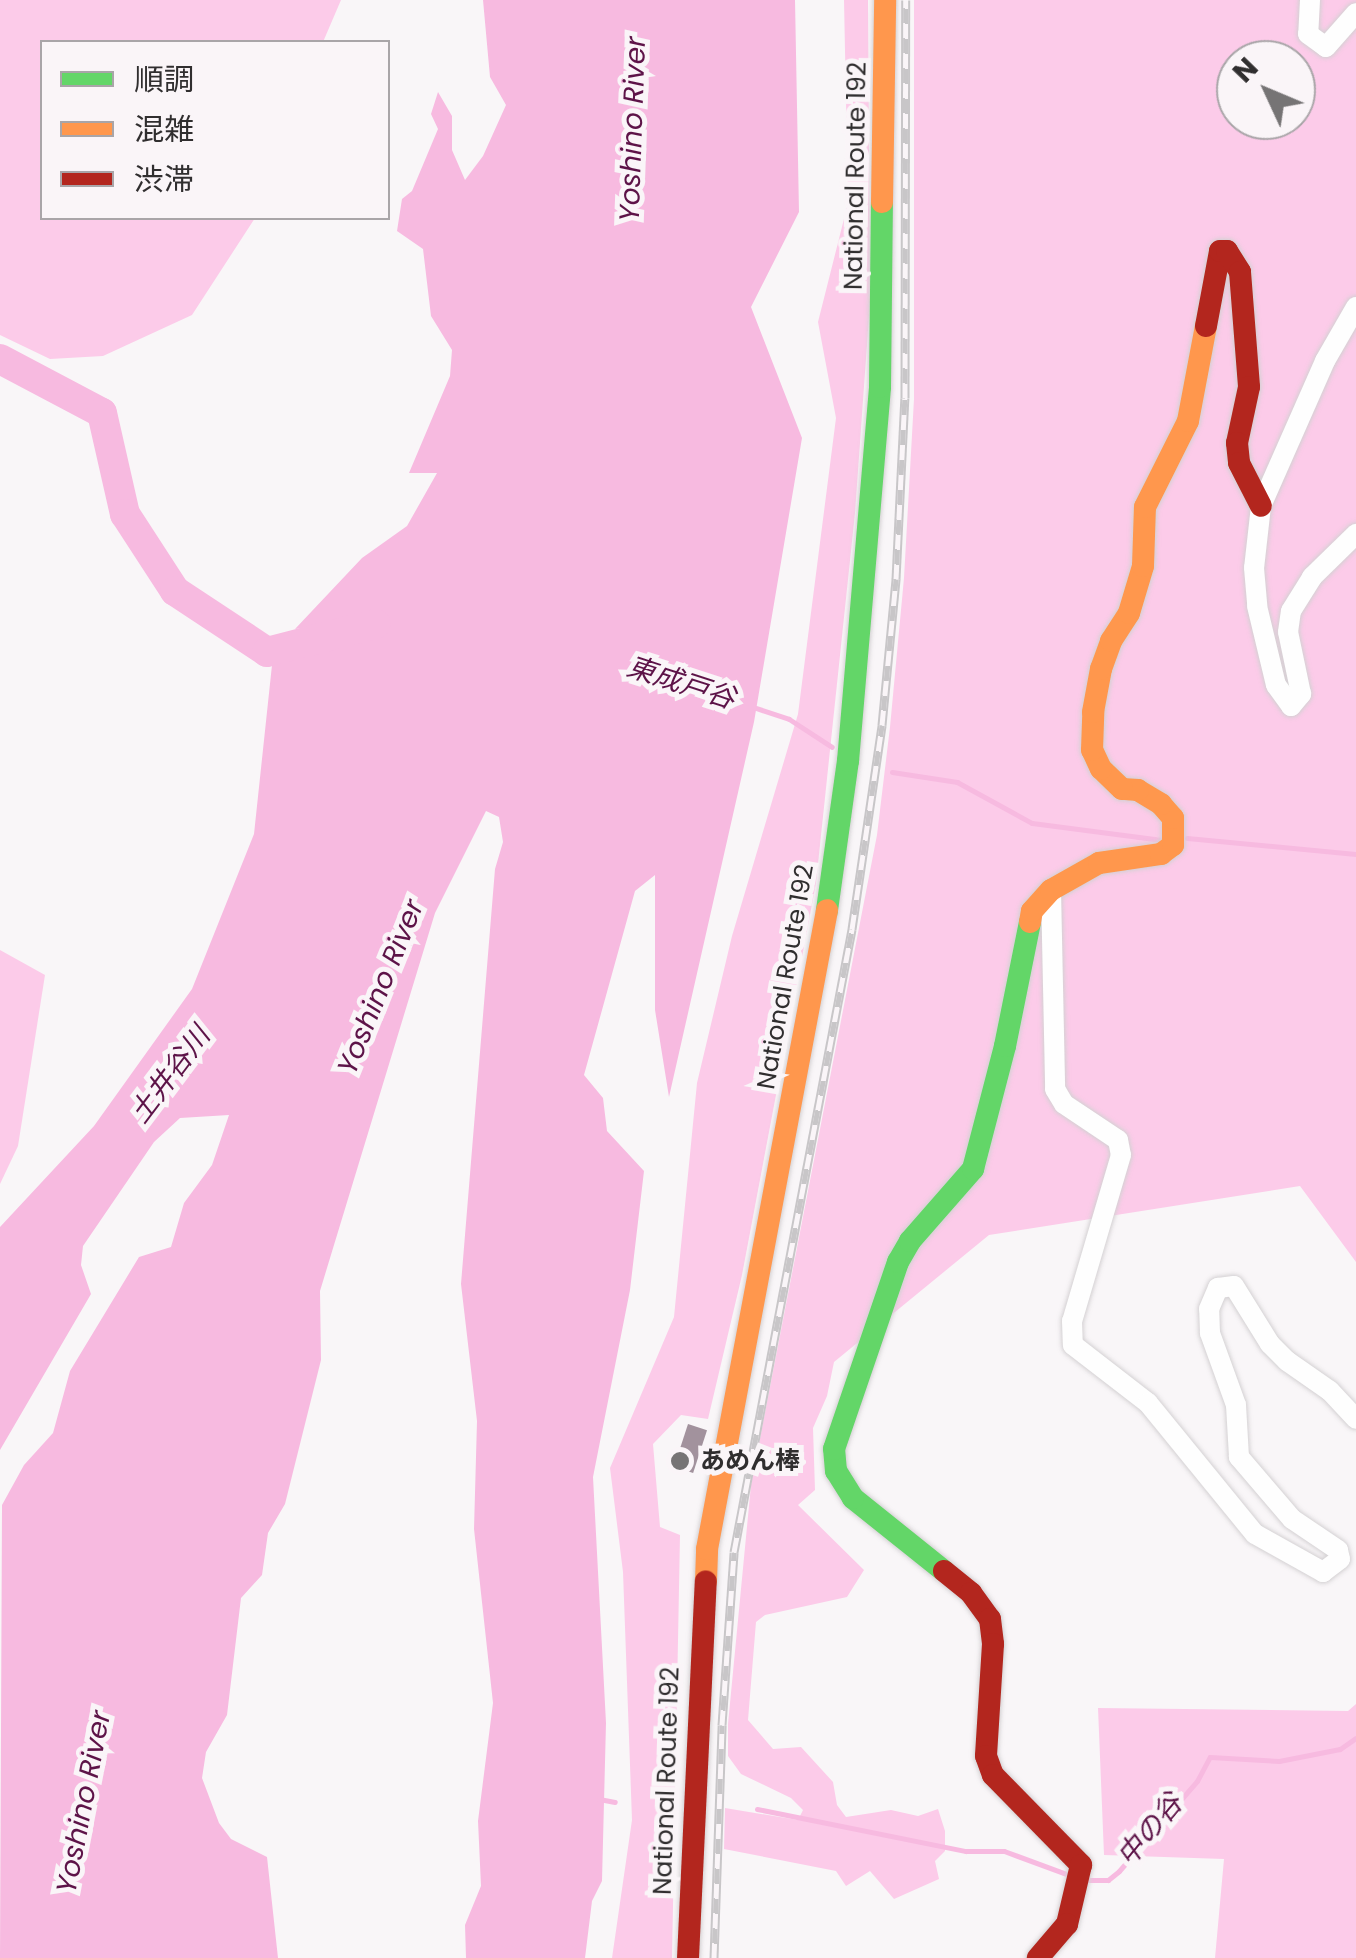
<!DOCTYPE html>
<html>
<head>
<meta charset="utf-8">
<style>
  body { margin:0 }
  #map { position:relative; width:1356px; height:1958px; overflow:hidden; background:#f9f6f8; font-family:Poppins,"Noto Sans JP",sans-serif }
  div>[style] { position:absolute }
  .forest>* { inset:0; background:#fccbe9 }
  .water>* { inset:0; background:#f7bae0 }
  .stream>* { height:5px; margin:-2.5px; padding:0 2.5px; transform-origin:2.5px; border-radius:2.5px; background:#f7bae0 }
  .river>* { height:30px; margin:-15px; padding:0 15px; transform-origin:15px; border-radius:15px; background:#f7bae0 }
  .building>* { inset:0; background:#a2929d; transform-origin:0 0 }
  .roads { filter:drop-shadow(0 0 2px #d4d1d3) drop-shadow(0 0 2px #d4d1d3) }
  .street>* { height:20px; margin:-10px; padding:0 10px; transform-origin:10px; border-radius:10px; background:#fefefe }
  .fast>* { height:22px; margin:-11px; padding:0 11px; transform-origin:11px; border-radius:11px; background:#63d668 }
  .slow>* { height:22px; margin:-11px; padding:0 11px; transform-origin:11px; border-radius:11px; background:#ff974d }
  .jam>* { height:22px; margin:-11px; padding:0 11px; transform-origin:11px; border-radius:11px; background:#b3261e }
  .rail>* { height:9px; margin-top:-4.5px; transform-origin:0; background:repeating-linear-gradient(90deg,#faf5f8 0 15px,#c8c6c8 0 30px); box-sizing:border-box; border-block:2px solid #c8c6c8 }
  .dots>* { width:28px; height:28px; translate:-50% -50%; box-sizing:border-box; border:5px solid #faf5f8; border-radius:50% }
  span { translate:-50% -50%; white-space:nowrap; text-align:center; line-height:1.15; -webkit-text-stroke:10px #faf5f8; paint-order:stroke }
  .street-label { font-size:25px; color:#302e2f }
  .poi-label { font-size:25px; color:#302e2f; font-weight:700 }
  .left { translate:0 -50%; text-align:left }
  .water-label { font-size:28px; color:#5d1348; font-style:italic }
  .legend { position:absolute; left:40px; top:40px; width:350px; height:180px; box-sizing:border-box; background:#faf5f8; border:2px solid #a9a5a8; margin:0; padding:12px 18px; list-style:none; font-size:30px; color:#302e2f }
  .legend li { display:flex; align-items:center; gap:20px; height:50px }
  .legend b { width:50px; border:2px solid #a9a5a8 }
  .north { position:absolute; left:1216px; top:40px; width:100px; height:100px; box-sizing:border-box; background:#faf5f8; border:2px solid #a9a5a8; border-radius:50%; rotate:314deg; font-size:28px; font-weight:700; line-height:40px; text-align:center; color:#302e2f }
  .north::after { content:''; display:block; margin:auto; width:35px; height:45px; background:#767475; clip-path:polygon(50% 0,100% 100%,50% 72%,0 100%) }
</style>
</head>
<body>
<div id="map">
  <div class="forest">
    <i style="clip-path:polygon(0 0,341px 0,323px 42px,42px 42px,42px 218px,255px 218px,192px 315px,103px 356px,50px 359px,0 335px)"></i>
    <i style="clip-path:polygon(844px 0,868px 0,870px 302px,855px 513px,816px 883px,742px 1275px,708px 1419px,681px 1415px,653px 1444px,660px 1527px,680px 1535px,672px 1958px,612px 1958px,632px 1820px,623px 1572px,610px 1468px,674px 1317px,697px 1083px,732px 936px,798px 714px,836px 418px,818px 322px,848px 203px)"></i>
    <i style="clip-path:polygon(evenodd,914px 0,1356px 0,1356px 1262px,1300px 1186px,989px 1235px,834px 1362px,827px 1396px,813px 1428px,815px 1490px,798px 1505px,864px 1570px,847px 1597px,765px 1615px,756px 1622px,748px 1720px,773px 1749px,801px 1747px,833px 1782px,837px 1805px,846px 1817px,891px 1810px,918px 1816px,938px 1809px,945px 1831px,945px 1851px,935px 1861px,939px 1879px,894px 1899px,870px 1871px,846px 1886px,836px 1871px,724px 1849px,725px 1808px,798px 1820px,803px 1810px,791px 1798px,741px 1774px,728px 1756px,728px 1724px,751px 1485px,877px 835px,890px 727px,904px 578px,914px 399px,914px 0,1236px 60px,1296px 60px,1296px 120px,1236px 120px,1236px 60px)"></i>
    <i style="clip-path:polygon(0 950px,45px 975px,18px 1146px,0 1184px)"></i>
    <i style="clip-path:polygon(1356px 1704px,1356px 1958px,1215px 1958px,1224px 1859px,1104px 1855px,1098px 1708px,1348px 1711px)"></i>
  </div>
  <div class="water">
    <i style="clip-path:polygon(483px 0,795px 0,799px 212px,751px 307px,802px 438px,754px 722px,669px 1097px,655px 1010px,655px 875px,635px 891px,584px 1075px,603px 1098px,607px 1131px,644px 1171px,630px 1290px,593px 1477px,606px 1723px,602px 1881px,592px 1901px,585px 1958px,466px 1958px,465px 1925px,481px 1886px,478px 1821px,493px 1703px,474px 1529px,477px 1421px,461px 1284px,495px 869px,503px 842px,499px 817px,486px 811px,435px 913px,320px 1291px,321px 1360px,285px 1504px,268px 1533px,262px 1575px,241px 1598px,227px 1715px,206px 1752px,202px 1778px,219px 1823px,231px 1839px,267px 1857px,278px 1958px,0 1958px,2px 1505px,24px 1465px,53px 1433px,70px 1371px,139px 1257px,171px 1247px,184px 1203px,212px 1165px,229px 1115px,180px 1118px,154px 1142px,83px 1246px,81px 1265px,91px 1294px,0 1450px,0 1227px,94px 1126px,192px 989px,254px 834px,272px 665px,340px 640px,335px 624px,295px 629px,362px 558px,407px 526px,437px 473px,409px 473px,450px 376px,452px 350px,431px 316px,423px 249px,397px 231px,402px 199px,412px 191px,438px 129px,431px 114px,438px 92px,452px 116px,452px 150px,465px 180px,483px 156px,506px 105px,490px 77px)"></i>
  </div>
  <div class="stream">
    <i style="left:750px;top:706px;width:41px;rotate:18.4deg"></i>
    <i style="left:789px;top:719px;width:51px;rotate:33.1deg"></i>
    <i style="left:892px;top:772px;width:66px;rotate:8.7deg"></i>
    <i style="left:957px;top:782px;width:85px;rotate:28.7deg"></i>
    <i style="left:1032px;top:823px;width:131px;rotate:7.5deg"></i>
    <i style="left:1187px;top:838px;width:170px;rotate:5.4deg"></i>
    <i style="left:599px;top:1799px;width:16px;rotate:11deg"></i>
    <i style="left:757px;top:1809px;width:213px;rotate:11.4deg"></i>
    <i style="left:966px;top:1851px;width:38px"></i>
    <i style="left:1004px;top:1851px;width:69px;rotate:20.3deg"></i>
    <i style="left:1085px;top:1880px;width:23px"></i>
    <i style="left:1108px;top:1880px;width:14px;rotate:-39deg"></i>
    <i style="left:1119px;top:1871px;width:119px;rotate:-49.1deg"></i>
    <i style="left:1197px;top:1781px;width:27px;rotate:-62deg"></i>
    <i style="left:1210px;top:1757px;width:69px;rotate:3.3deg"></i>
    <i style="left:1279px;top:1761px;width:62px;rotate:-11.1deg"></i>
    <i style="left:1340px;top:1749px;width:19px;rotate:-35deg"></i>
  </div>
  <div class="river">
    <i style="left:0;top:359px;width:115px;rotate:27.9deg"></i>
    <i style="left:102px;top:413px;width:104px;rotate:77.2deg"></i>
    <i style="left:125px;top:514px;width:92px;rotate:57deg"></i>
    <i style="left:175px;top:591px;width:110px;rotate:33.5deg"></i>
    <i style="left:267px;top:652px;width:112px;rotate:-14.5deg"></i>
  </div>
  <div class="building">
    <i style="left:688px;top:1424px;width:20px;height:45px;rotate:18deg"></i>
  </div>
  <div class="roads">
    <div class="street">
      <i style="left:1310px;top:0;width:34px;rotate:93deg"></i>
      <i style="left:1308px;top:34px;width:22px;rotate:36deg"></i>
      <i style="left:1326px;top:47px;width:45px;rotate:-48.6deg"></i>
      <i style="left:1356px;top:307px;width:62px;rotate:119.9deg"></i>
      <i style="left:1325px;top:361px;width:158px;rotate:113.8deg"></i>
      <i style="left:1261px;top:506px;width:62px;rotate:96.4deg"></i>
      <i style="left:1254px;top:568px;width:38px;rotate:85deg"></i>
      <i style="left:1257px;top:606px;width:81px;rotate:76.5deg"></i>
      <i style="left:1276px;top:685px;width:26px;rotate:54deg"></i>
      <i style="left:1291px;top:706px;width:16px;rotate:-50deg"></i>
      <i style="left:1301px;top:694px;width:63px;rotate:-101.8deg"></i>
      <i style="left:1288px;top:632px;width:21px;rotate:-82deg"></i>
      <i style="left:1291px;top:611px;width:40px;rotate:-58deg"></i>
      <i style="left:1312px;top:577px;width:62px;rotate:-44.3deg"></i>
      <i style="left:1051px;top:890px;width:199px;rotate:88.8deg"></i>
      <i style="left:1055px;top:1089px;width:17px;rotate:59deg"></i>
      <i style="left:1064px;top:1104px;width:65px;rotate:33.7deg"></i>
      <i style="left:1118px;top:1140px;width:15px;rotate:79deg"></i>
      <i style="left:1121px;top:1155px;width:173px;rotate:106.4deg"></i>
      <i style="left:1072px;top:1321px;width:24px;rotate:88deg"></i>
      <i style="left:1073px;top:1345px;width:95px;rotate:37.7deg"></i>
      <i style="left:1148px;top:1403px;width:169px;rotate:50.8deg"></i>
      <i style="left:1255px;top:1534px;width:78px;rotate:29.2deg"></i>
      <i style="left:1323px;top:1572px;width:21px;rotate:-37deg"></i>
      <i style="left:1340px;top:1559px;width:9px;rotate:-103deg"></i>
      <i style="left:1338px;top:1550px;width:55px;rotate:-146deg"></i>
      <i style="left:1292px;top:1519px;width:82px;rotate:-130.5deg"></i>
      <i style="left:1239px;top:1457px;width:52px;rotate:-93.3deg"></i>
      <i style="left:1236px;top:1405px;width:77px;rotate:-109.9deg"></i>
      <i style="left:1210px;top:1333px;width:24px;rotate:-92deg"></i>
      <i style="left:1209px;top:1309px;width:23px;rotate:-67deg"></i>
      <i style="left:1218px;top:1288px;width:16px;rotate:-7deg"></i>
      <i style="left:1234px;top:1286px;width:68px;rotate:58.2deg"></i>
      <i style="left:1270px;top:1344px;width:24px;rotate:45deg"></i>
      <i style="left:1287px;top:1361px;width:52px;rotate:34.9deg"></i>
      <i style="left:1330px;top:1391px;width:38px;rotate:47deg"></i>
    </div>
    <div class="fast">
      <i style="left:827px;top:910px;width:150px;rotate:-82deg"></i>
      <i style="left:848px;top:761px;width:375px;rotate:-85.1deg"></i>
      <i style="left:880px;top:387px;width:185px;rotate:-89.4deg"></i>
      <i style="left:944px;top:1571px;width:117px;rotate:-141.3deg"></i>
      <i style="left:853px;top:1498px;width:32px;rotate:-122deg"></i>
      <i style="left:836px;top:1471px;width:22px;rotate:-95deg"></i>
      <i style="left:834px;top:1449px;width:198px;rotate:-71.1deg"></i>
      <i style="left:898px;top:1262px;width:24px;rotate:-60deg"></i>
      <i style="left:910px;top:1241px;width:96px;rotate:-48.8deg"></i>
      <i style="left:973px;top:1169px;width:127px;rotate:-75.4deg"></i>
      <i style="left:1005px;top:1046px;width:126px;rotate:-78.6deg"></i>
    </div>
    <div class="slow">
      <i style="left:882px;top:202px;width:202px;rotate:-89.1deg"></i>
      <i style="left:1030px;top:922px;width:11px;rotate:-80deg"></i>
      <i style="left:1032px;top:911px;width:28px;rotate:-48deg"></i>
      <i style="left:1051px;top:890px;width:55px;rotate:-29.4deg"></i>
      <i style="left:1099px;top:863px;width:63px;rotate:-8.3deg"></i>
      <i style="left:1161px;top:854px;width:15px;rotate:-37deg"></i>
      <i style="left:1173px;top:845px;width:27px;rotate:-90deg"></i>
      <i style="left:1173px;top:818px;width:18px;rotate:-131deg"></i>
      <i style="left:1161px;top:804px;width:27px;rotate:-149deg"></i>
      <i style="left:1138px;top:790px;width:16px;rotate:-176deg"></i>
      <i style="left:1122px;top:789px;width:29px;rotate:-136deg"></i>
      <i style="left:1101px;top:769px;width:21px;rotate:-115deg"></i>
      <i style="left:1092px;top:750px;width:38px;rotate:-88deg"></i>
      <i style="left:1093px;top:712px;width:44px;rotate:-79.5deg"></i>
      <i style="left:1101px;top:669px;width:30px;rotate:-70deg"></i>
      <i style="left:1111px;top:641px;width:33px;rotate:-57deg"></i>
      <i style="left:1129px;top:613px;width:49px;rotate:-73.4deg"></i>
      <i style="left:1143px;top:566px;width:59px;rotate:-88.1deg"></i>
      <i style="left:1145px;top:507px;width:96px;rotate:-63.4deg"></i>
      <i style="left:1188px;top:421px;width:97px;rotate:-79.3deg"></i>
      <i style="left:706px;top:1581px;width:32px;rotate:-88deg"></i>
      <i style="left:707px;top:1549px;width:650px;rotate:-79.36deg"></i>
    </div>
    <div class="jam">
      <i style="left:1206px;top:326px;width:76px;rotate:-79.4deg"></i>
      <i style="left:1220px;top:251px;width:7px"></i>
      <i style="left:1227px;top:251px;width:25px;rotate:58deg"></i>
      <i style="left:1240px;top:272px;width:115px;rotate:85.5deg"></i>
      <i style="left:1249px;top:387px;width:57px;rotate:102.1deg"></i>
      <i style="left:1237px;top:443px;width:20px;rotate:84deg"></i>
      <i style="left:1239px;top:463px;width:48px;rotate:62.9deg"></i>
      <i style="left:944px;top:1571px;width:35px;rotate:39deg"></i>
      <i style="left:971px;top:1593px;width:32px;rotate:54deg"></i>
      <i style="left:990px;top:1619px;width:25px;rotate:83deg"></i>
      <i style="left:993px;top:1644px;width:112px;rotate:93.6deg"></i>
      <i style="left:986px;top:1756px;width:20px;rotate:70deg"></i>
      <i style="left:993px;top:1775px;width:126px;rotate:45.6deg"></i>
      <i style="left:1081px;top:1865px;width:61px;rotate:103.3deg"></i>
      <i style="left:1067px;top:1924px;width:45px;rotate:130.5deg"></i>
      <i style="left:688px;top:1958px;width:377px;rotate:-87.3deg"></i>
    </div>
  </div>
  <div class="rail">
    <i style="left:714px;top:1958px;width:233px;rotate:-88deg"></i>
    <i style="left:722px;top:1725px;width:173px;rotate:-86deg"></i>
    <i style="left:734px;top:1552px;width:634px;rotate:-79.27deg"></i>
    <i style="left:852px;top:929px;width:206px;rotate:-81.6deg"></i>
    <i style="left:882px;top:725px;width:147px;rotate:-84.5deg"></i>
    <i style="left:896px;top:579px;width:181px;rotate:-87.2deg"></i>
    <i style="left:905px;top:398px;width:398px;rotate:-89.9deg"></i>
  </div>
  <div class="dots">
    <i style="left:680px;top:1461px;background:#767475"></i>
  </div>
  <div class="street-label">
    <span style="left:856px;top:176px;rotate:-89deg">National Route 192</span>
    <span style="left:786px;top:977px;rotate:-80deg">National Route 192</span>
    <span style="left:667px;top:1781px;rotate:-88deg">National Route 192</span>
  </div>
  <div class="poi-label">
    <span class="left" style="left:700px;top:1461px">あめん棒</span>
  </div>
  <div class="water-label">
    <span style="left:633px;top:129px;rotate:-88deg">Yoshino River</span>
    <span style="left:681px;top:683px;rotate:18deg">東成戸谷</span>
    <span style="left:381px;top:987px;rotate:-68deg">Yoshino River</span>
    <span style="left:170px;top:1075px;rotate:-53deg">土井谷川</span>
    <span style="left:84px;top:1802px;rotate:-79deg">Yoshino River</span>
    <span style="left:1150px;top:1830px;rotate:-50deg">中の谷</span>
  </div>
  <ul class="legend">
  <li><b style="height:12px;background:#63d668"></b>順調</li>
  <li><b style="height:12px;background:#ff974d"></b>混雑</li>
  <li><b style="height:12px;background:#b3261e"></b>渋滞</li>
  </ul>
  <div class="north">N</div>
</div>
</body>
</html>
